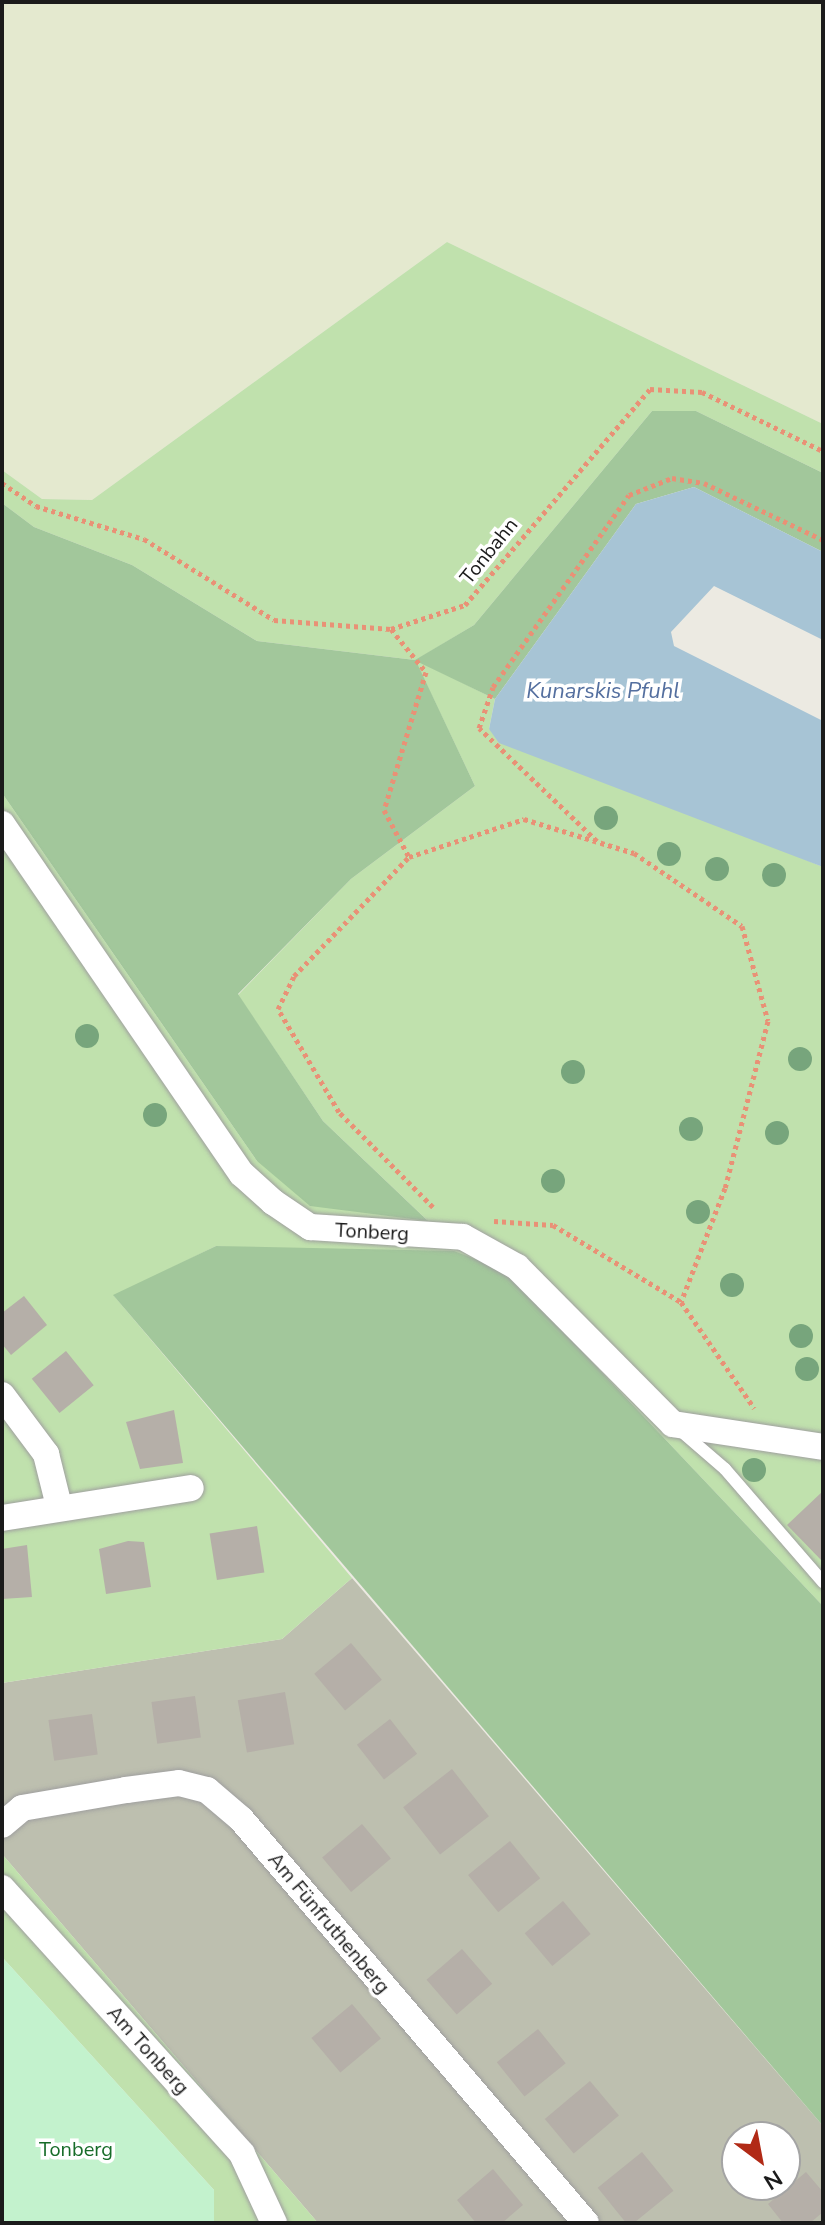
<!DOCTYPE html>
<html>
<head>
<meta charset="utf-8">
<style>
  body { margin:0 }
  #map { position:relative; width:825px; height:2225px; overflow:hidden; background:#eceae2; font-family:"Nunito Sans",sans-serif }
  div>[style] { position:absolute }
  .construction>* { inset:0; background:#bdbfaf }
  .farmland>* { inset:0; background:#e4e9cf }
  .grass>* { inset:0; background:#c0e1ad }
  .forest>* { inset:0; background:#a2c79b }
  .park>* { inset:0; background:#c3f2cd }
  .water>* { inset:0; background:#a7c4d5 }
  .building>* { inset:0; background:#b5afa8; transform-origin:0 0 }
  .path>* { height:5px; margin-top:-2.5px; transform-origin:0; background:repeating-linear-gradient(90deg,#e99176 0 4px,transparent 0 8px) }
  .roads { filter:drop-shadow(0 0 2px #9f9f9f) drop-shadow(0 0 2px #9f9f9f) }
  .service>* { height:12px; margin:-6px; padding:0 6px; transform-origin:6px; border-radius:6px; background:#fff }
  .minor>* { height:26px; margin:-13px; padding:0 13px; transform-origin:13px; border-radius:13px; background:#fff }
  .trees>* { width:24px; height:24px; margin:-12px; border-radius:50%; background:#77a57c }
  span { translate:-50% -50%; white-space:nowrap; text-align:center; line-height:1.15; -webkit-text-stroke:7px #fff; paint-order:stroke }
  .street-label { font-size:20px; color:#1b1b1b }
  .park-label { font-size:20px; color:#176c29 }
  .water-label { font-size:22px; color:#546f9f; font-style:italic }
  .frame { position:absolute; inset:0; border:4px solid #1b1b1b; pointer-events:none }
  .north { position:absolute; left:721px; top:2121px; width:80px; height:80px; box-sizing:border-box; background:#fff; border:2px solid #a4a4a4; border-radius:50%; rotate:148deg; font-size:22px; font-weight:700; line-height:32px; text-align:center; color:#1b1b1b }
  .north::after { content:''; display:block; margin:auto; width:28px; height:36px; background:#b12a16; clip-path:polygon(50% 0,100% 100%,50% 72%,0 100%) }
</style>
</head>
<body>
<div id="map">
  <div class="construction">
    <i style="clip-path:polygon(evenodd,352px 1578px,823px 2126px,823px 2223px,318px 2223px,2px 1854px,2px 1683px,282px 1639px,352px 1578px,737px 2137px,785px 2137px,785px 2185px,737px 2185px,737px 2137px)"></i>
  </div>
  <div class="farmland">
    <i style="clip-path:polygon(2px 2px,823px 2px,823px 424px,447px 242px,92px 500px,42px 499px,2px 470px)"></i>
  </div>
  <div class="grass">
    <i style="clip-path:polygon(447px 242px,823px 424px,823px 473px,696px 411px,652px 411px,474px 625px,416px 660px,495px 699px,489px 729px,823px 867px,823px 1606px,506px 1271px,216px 1246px,114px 1296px,352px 1578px,282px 1639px,2px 1683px,2px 793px,257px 1161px,427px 1220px,323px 1121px,238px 995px,351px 879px,475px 786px,415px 660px,257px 641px,132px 565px,34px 527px,2px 503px,2px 470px,42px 499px,92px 500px)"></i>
    <i style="clip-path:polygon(2px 1854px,318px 2223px,214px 2223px,214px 2190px,2px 1957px)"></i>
  </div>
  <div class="forest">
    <i style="clip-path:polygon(652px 411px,696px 411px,823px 473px,823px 552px,694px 487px,636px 504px,495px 699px,416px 661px,475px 786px,351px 879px,238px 994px,323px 1121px,428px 1221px,310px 1206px,257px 1161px,2px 793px,2px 503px,34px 527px,132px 565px,257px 641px,415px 660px,474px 625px)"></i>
    <i style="clip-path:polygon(216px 1246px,454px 1251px,506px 1271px,823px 1606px,823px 2126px,113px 1295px)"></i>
  </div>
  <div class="park">
    <i style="clip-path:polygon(2px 1957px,214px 2190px,214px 2223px,2px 2223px)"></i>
  </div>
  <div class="water">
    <i style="clip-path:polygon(694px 487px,823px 552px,823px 640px,714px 586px,671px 632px,674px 646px,823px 721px,823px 867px,499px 743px,489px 729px,495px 699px,636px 504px)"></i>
  </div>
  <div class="building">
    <i style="clip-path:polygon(24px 1296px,47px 1325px,11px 1355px,2px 1344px,2px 1313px)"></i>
    <i style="left:66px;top:1351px;width:44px;height:44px;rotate:51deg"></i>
    <i style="clip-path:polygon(174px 1410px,183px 1463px,140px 1469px,126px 1422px)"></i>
    <i style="clip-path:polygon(823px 1491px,823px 1562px,787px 1525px)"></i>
    <i style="left:257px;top:1526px;width:47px;height:48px;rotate:81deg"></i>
    <i style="clip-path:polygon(128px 1541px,144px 1542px,151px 1587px,106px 1594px,99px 1549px)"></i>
    <i style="clip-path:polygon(27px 1545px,32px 1597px,2px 1599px,2px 1549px)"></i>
    <i style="left:351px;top:1643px;width:48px;height:48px;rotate:50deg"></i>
    <i style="left:285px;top:1692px;width:53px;height:48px;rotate:80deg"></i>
    <i style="left:195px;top:1696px;width:42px;height:44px;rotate:82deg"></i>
    <i style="left:92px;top:1714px;width:41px;height:44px;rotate:82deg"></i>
    <i style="left:390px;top:1719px;width:44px;height:42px;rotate:52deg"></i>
    <i style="left:452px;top:1769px;width:60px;height:62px;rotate:52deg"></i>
    <i style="left:362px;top:1824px;width:45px;height:52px;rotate:50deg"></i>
    <i style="left:510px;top:1841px;width:48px;height:54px;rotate:51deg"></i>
    <i style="left:563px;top:1901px;width:43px;height:50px;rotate:50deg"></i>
    <i style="left:462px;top:1949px;width:46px;height:47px;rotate:49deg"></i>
    <i style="left:352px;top:2004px;width:45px;height:53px;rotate:50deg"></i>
    <i style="left:538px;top:2029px;width:44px;height:53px;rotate:51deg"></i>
    <i style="left:590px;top:2081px;width:45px;height:59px;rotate:50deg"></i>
    <i style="left:642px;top:2152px;width:50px;height:57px;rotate:51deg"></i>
    <i style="clip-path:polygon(493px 2169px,523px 2205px,502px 2223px,476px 2223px,457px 2200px)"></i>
    <i style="clip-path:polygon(806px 2172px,823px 2192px,823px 2212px,810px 2223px,783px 2223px,768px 2204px)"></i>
  </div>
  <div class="path">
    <i style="left:2px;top:483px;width:41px;rotate:34.1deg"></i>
    <i style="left:36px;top:506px;width:113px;rotate:17deg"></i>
    <i style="left:144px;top:539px;width:153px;rotate:31.9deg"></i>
    <i style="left:274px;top:620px;width:117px;rotate:4.4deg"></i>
    <i style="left:391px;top:629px;width:78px;rotate:-18deg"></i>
    <i style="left:465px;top:605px;width:284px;rotate:-49.4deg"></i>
    <i style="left:650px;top:389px;width:52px;rotate:3.3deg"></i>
    <i style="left:702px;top:392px;width:135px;rotate:26deg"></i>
    <i style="left:391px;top:629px;width:55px;rotate:50.9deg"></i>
    <i style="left:426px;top:672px;width:144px;rotate:106.9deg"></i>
    <i style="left:384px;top:810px;width:53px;rotate:62deg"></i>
    <i style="left:597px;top:841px;width:163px;rotate:-136.2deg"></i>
    <i style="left:479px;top:728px;width:43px;rotate:-71.1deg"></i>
    <i style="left:493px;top:687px;width:235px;rotate:-54.7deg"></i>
    <i style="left:629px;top:495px;width:46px;rotate:-21.6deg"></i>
    <i style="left:672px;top:478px;width:32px;rotate:9deg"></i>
    <i style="left:704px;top:483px;width:132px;rotate:25.6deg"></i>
    <i style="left:433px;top:1207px;width:134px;rotate:-134.7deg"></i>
    <i style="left:339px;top:1112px;width:120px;rotate:-120.6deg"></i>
    <i style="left:278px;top:1009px;width:37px;rotate:-64deg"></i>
    <i style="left:294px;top:976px;width:165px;rotate:-46deg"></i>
    <i style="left:409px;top:857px;width:121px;rotate:-18.3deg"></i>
    <i style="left:524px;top:819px;width:115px;rotate:17.2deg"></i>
    <i style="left:634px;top:853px;width:130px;rotate:34.1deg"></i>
    <i style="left:742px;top:926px;width:98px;rotate:74.7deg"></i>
    <i style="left:768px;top:1021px;width:172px;rotate:104.4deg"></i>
    <i style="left:725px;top:1188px;width:122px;rotate:111.1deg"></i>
    <i style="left:494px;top:1221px;width:59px;rotate:3.9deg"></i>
    <i style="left:553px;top:1225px;width:149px;rotate:31deg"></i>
    <i style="left:681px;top:1302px;width:129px;rotate:55.4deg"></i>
  </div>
  <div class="roads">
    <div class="service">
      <i style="left:681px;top:1431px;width:58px;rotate:40.8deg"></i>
      <i style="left:725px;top:1469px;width:150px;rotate:49.1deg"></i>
    </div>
    <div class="minor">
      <i style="left:2px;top:824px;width:424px;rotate:55.6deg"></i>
      <i style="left:242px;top:1174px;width:42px;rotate:42.1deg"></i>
      <i style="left:273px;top:1202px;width:45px;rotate:34deg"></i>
      <i style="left:310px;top:1227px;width:153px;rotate:3.7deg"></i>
      <i style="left:463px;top:1237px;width:62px;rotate:29.1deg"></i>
      <i style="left:517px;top:1267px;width:221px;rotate:45.2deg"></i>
      <i style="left:673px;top:1424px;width:152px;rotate:8.7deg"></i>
      <i style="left:2px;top:1395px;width:74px;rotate:53.3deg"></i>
      <i style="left:46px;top:1454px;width:54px;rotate:76deg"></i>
      <i style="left:2px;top:1518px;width:191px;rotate:-9deg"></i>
      <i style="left:2px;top:1825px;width:26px;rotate:-40deg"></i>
      <i style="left:22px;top:1808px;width:106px;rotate:-9.8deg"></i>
      <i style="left:126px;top:1790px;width:53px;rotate:-7.5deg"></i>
      <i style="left:179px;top:1783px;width:29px;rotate:14deg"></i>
      <i style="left:207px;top:1790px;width:45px;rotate:40.5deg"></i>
      <i style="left:241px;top:1819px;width:531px;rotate:49.5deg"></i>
      <i style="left:2px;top:1888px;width:358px;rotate:47.9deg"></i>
      <i style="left:242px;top:2154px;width:76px;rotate:65.1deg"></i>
    </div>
  </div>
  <div class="trees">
    <i style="left:606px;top:818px"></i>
    <i style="left:669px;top:854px"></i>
    <i style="left:717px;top:869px"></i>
    <i style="left:774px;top:875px"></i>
    <i style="left:87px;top:1036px"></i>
    <i style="left:800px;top:1059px"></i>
    <i style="left:573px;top:1072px"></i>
    <i style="left:155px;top:1115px"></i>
    <i style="left:691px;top:1129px"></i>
    <i style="left:777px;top:1133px"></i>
    <i style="left:553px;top:1181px"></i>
    <i style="left:698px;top:1212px"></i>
    <i style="left:732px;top:1285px"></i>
    <i style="left:801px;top:1336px"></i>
    <i style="left:807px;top:1369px"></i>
    <i style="left:754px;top:1470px"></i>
  </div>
  <div class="street-label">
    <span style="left:489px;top:551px;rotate:-51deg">Tonbahn</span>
    <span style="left:372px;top:1232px;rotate:3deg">Tonberg</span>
    <span style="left:329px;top:1923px;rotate:50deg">Am Fünfruthenberg</span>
    <span style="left:148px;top:2050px;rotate:48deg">Am Tonberg</span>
  </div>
  <div class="park-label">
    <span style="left:76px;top:2149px">Tonberg</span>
  </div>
  <div class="water-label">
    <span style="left:603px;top:692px">Kunarskis Pfuhl</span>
  </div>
  <div class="frame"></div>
  <div class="north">N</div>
</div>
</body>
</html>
